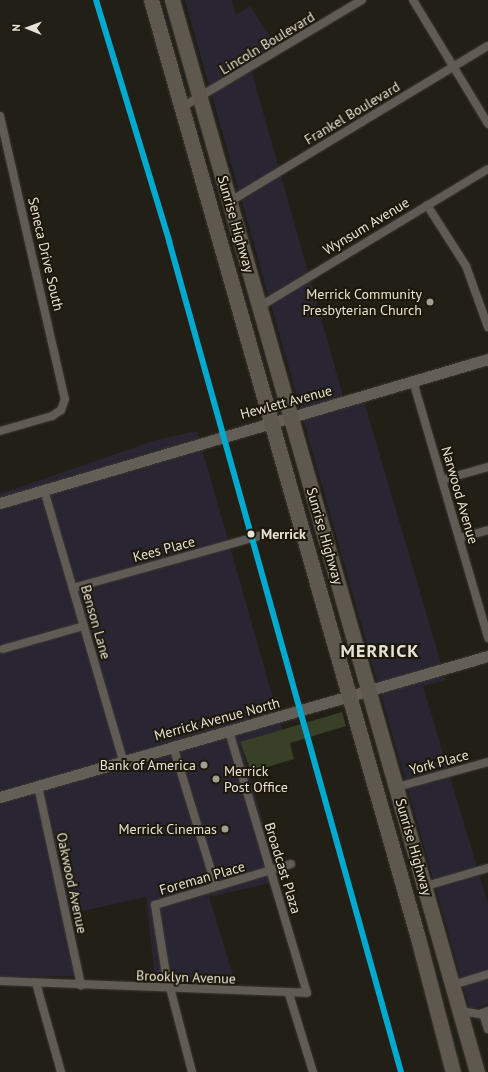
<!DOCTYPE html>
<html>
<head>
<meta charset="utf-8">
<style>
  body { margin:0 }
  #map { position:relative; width:488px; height:1072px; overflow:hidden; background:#221f17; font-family:"PT Sans",sans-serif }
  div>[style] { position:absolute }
  .commercial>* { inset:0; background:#292532 }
  .green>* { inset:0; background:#384027 }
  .roads { filter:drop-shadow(0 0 1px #3d3933) drop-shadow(0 0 1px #3d3933) }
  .street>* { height:8px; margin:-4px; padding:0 4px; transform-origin:4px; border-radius:4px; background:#615b55 }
  .secondary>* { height:11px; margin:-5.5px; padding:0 5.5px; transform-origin:5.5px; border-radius:5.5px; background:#635e56 }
  .highway>* { height:15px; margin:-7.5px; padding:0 7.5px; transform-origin:7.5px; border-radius:7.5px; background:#5e584f }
  .rail-1>* { height:6px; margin:-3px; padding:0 3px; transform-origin:3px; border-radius:3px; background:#00a9ce }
  .dots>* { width:11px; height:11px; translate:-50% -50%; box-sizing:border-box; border:2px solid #1d1809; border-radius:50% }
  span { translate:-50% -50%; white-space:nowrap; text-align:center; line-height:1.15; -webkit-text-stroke:4px #1d1809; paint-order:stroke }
  .street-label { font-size:14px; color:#e6e2d8 }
  .poi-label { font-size:14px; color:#e6e2d8 }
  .right { translate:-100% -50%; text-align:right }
  .left { translate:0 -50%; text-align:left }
  .stop-label { font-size:14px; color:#e6e2d8; font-weight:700 }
  .district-label { font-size:18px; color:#e6e2d8; font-weight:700; letter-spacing:1px }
  .north { position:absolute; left:8px; top:8px; width:40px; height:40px; -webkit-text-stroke:3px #1d1809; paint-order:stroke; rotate:271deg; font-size:11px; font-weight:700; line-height:16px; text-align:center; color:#e6e2d8 }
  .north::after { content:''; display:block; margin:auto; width:14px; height:18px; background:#e6e2d8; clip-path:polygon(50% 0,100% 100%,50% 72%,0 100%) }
</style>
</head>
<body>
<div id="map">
  <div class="commercial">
    <i style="clip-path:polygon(185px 0,232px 0,236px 15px,250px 6px,280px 51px,251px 69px,345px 403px,363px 398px,446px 680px,423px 686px,488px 904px,488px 1004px,470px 1010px)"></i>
    <i style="clip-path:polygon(197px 431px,282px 730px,240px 742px,280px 881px,209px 897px,236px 985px,155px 980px,146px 897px,69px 914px,84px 976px,0 977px,0 494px,156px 440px)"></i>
  </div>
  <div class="green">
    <i style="clip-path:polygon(342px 712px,346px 726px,290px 743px,294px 759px,251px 772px,240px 742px)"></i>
  </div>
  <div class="roads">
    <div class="street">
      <i style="left:413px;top:0;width:145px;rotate:58.8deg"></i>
      <i style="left:184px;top:106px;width:207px;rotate:-30.8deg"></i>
      <i style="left:0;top:116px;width:290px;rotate:77.1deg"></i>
      <i style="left:65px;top:399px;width:12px;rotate:110deg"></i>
      <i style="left:61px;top:410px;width:11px;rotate:146deg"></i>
      <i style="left:52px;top:416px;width:54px;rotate:163.9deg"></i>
      <i style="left:229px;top:202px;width:302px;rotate:-31.1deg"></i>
      <i style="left:427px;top:205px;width:72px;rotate:57.4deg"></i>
      <i style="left:466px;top:266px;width:65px;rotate:70.2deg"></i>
      <i style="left:259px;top:307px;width:267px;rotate:-31.1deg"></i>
      <i style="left:413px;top:381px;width:268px;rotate:73.7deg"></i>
      <i style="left:442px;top:480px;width:48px;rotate:-15.8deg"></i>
      <i style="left:44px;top:490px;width:282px;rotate:73.7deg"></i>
      <i style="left:459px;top:538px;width:30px;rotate:-15deg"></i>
      <i style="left:73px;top:588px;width:197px;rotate:-15.6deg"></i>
      <i style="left:3px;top:649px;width:84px;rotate:-15.9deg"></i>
      <i style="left:173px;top:746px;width:147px;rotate:73deg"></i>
      <i style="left:38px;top:786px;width:204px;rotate:77.8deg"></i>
      <i style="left:397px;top:787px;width:94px;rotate:-15.4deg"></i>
      <i style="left:426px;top:886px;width:65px;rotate:-16.2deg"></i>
      <i style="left:0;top:981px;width:307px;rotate:2.2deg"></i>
      <i style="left:307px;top:993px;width:272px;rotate:-106.6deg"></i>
      <i style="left:36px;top:983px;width:92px;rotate:74.3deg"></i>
      <i style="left:453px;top:985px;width:37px;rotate:-17deg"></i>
      <i style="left:289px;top:994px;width:82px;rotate:72.9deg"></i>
      <i style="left:460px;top:1011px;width:20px;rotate:9deg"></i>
      <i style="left:480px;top:1014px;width:9px;rotate:-21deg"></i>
      <i style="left:483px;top:1013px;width:17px;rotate:73deg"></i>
      <i style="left:192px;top:1072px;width:107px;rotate:-104.6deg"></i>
      <i style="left:165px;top:968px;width:64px;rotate:-99deg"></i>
      <i style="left:155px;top:905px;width:142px;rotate:-16.8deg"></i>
    </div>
    <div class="secondary">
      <i style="left:0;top:503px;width:509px;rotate:-16.44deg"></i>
      <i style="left:0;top:797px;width:508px;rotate:-16.12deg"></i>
    </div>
    <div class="highway">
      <i style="left:151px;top:0;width:975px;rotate:74.11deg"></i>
      <i style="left:418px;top:938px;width:138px;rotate:75.4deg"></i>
      <i style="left:172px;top:0;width:1115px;rotate:74.12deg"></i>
    </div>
  </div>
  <div class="rail-1">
    <i style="left:96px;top:0;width:252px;rotate:73.1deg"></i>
    <i style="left:169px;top:241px;width:863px;rotate:74.4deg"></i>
  </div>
  <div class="dots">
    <i style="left:430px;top:302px;background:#a19e94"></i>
    <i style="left:251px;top:534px;background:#e6e2d8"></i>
    <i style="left:204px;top:765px;background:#a19e94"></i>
    <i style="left:216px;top:779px;background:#a19e94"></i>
    <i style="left:225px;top:829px;background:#a19e94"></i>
  </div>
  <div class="street-label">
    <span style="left:267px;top:43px;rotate:-31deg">Lincoln Boulevard</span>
    <span style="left:352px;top:113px;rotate:-31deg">Frankel Boulevard</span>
    <span style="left:236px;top:224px;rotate:74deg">Sunrise Highway</span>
    <span style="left:366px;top:226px;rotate:-31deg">Wynsum Avenue</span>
    <span style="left:46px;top:254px;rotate:77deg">Seneca Drive South</span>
    <span style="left:286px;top:402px;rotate:-15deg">Hewlett Avenue</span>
    <span style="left:460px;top:495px;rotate:74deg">Narwood Avenue</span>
    <span style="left:325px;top:536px;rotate:74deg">Sunrise Highway</span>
    <span style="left:164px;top:549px;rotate:-15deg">Kees Place</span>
    <span style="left:96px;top:622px;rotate:74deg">Benson Lane</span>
    <span style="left:217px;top:719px;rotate:-15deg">Merrick Avenue North</span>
    <span style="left:439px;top:762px;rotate:-15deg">York Place</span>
    <span style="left:414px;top:847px;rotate:74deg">Sunrise Highway</span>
    <span style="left:283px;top:868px;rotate:73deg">Broadcast Plaza</span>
    <span style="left:202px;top:878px;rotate:-16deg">Foreman Place</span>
    <span style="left:72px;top:883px;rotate:78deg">Oakwood Avenue</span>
    <span style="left:186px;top:977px;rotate:2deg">Brooklyn Avenue</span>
  </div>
  <div class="poi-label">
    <span class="right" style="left:422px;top:302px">Merrick Community<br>Presbyterian Church</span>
    <span class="right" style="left:196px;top:765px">Bank of America</span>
    <span class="left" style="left:224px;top:779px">Merrick<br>Post Office</span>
    <span class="right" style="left:217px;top:829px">Merrick Cinemas</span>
  </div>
  <div class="stop-label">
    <span class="left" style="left:261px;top:534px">Merrick</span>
  </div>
  <div class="district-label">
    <span style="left:380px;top:651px">MERRICK</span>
  </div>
  <div class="north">N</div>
</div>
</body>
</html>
